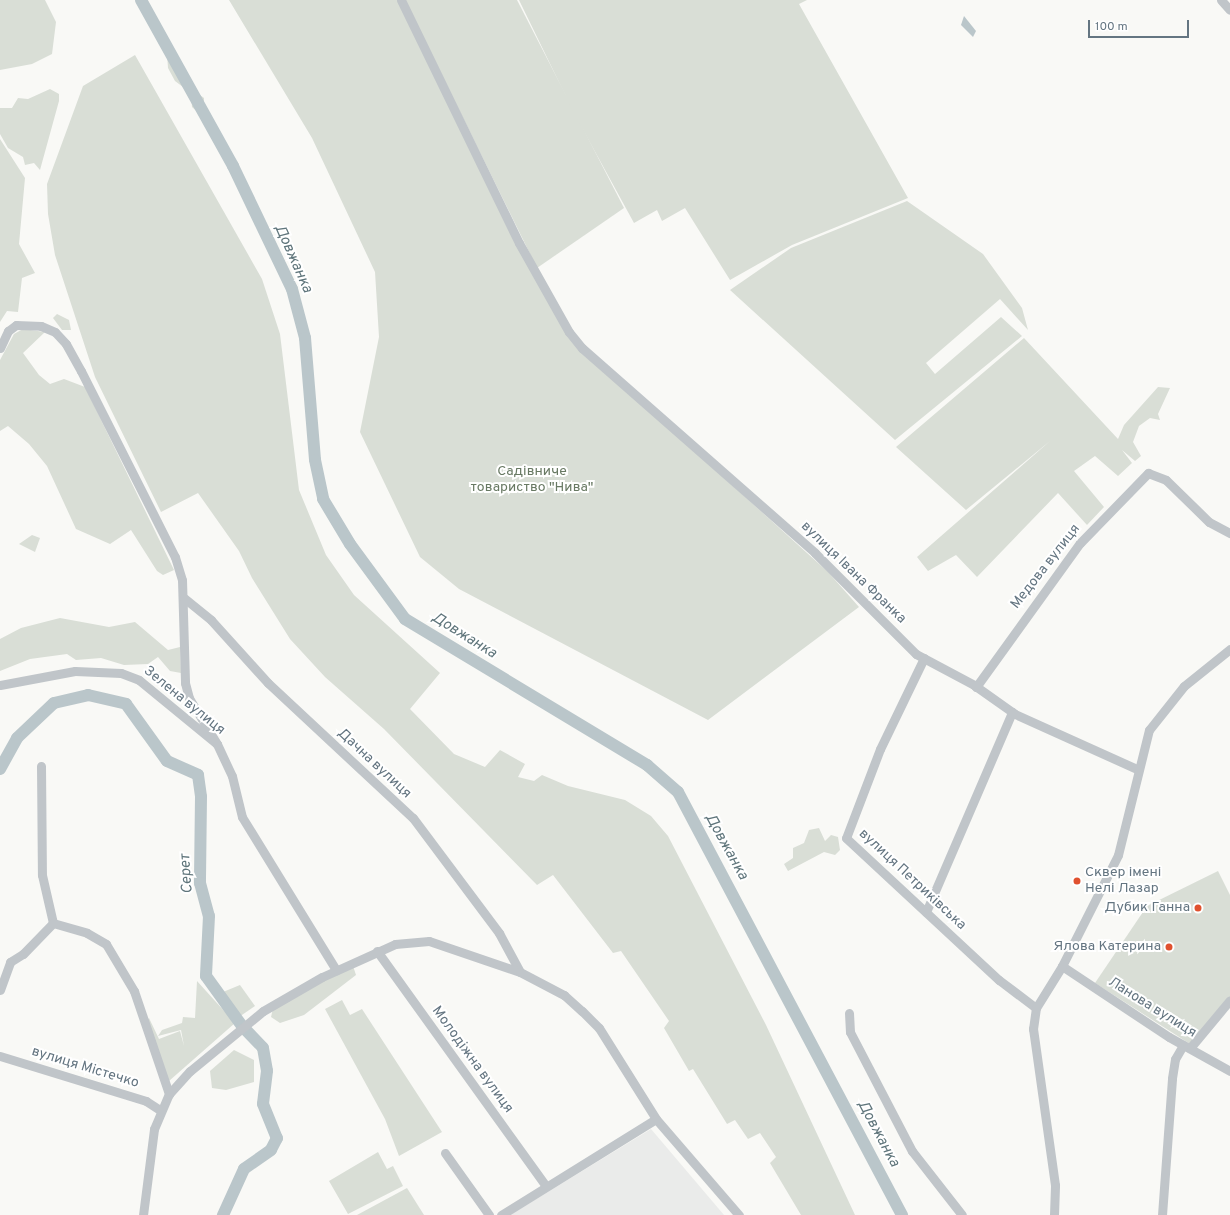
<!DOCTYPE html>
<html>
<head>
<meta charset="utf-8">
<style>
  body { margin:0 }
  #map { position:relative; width:1230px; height:1215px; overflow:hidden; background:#f9f9f6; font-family:Overpass,sans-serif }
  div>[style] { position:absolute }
  .built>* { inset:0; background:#eaebea }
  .green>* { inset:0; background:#d9ded6 }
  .water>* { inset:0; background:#bac6ca }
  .river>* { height:12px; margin:-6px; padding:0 6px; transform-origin:6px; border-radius:6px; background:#bac6ca }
  .minor>* { height:9px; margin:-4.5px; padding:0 4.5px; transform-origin:4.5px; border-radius:4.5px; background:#c0c5c9 }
  .dots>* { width:11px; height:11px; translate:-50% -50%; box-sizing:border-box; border:2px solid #fff; border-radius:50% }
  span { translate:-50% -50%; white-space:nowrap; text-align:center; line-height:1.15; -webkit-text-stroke:4px #fff; paint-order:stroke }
  .park-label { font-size:14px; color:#687963 }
  .street-label { font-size:14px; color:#647581 }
  .poi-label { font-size:14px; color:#647581 }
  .left { translate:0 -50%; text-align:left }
  .right { translate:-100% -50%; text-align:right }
  .water-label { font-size:15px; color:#5f757b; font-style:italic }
  .scale { position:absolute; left:1088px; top:20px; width:101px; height:18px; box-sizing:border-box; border:2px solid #647581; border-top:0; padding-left:5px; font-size:12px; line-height:14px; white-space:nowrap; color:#647581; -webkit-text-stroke:3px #fff; paint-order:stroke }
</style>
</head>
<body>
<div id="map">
  <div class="built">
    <i style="clip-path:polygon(651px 1129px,724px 1215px,510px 1215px)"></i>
  </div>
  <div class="green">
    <i style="clip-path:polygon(0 0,45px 0,56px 22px,52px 54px,32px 64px,0 70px)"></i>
    <i style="clip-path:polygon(229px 0,399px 0,549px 304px,596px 362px,828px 572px,859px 607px,708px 720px,459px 589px,420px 557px,360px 432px,379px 337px,375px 272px,312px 138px)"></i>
    <i style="clip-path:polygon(405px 0,517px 0,624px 208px,537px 268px)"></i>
    <i style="clip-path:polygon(519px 0,807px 0,799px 4px,908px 198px,792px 245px,730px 280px,685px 208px,662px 221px,657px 210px,634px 223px,575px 115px)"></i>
    <i style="clip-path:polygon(167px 54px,179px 59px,193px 90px,204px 98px,204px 111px,212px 118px,210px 123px,192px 107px,191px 93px,175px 81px,168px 68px)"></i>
    <i style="clip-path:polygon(135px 55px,262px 279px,280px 334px,299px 490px,326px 555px,354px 595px,440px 673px,410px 709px,454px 754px,485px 767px,500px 750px,525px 764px,518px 777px,534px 781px,542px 775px,568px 786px,625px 800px,651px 816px,668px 836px,766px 1025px,855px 1215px,801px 1215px,770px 1163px,776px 1157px,760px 1133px,748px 1139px,735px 1120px,727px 1124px,693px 1069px,689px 1071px,664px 1028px,669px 1021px,621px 951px,613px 953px,553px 875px,537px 885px,384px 729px,325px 677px,290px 639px,252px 578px,239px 551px,198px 493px,161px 512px,95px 377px,55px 255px,48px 214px,47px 184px,83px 86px)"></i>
    <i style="clip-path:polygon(50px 89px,59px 94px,59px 101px,40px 170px,34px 163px,25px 165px,23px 157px,8px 148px,0 134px,0 108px,12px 108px,18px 98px,28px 99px)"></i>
    <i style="clip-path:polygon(0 139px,25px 178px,19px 244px,35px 273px,22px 278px,18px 312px,7px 311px,0 322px)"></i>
    <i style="clip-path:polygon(907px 201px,983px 254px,1022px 308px,1028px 330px,1000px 299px,926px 363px,935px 374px,1001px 317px,1022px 336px,895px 440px,730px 290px,791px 248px)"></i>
    <i style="clip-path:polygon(57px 314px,69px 320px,71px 330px,62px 330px,53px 318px)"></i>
    <i style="clip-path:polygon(23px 329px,45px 332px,23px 353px,39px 375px,50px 384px,64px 379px,85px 387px,174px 570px,163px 575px,157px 571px,131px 530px,110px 544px,76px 529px,47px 466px,29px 444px,8px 426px,0 431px,0 360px,14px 334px)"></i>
    <i style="clip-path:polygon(1024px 338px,1118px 439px,1124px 425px,1158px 387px,1170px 388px,1158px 414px,1160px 420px,1150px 418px,1139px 426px,1133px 442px,1141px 456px,1135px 461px,1122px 450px,1132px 463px,1118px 476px,1095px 456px,1074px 471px,1104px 507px,1087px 525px,1058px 493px,977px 577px,956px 555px,928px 571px,917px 557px,1050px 441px,966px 510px,896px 447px)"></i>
    <i style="clip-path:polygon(32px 535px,40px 538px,35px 552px,19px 544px)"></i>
    <i style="clip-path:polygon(60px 618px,109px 627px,135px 622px,168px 650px,180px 647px,181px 673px,170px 671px,158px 657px,148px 664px,124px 665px,101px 658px,76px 660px,67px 654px,30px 659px,0 671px,0 639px,21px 628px)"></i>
    <i style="clip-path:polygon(819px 828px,825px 841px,831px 835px,838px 837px,840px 850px,835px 855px,824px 852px,788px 871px,784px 864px,793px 858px,793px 848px,804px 843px,809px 830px)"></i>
    <i style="clip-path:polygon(1218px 871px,1230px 895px,1230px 997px,1190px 1044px,1095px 983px,1147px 906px)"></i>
    <i style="clip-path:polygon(353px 966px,356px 975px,304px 1015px,280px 1023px,271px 1017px,275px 1000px)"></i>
    <i style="clip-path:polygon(197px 981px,235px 1023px,169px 1081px,146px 1022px,149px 1018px,159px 1039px,180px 1031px,184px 1046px,181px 1030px,158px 1036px,162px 1030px,182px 1023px,183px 1017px,195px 1018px)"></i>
    <i style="clip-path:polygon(240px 985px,255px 1006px,239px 1017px,223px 992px)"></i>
    <i style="clip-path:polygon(342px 1000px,350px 1015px,362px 1009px,442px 1132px,399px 1156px,385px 1119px,325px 1009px)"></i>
    <i style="clip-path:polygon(234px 1050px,254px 1060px,254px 1082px,226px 1090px,212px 1088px,210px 1071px)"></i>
    <i style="clip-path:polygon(378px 1152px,387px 1169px,393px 1166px,403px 1186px,348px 1214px,329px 1181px)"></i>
    <i style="clip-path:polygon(407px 1188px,424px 1215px,357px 1215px)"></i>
  </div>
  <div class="water">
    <i style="clip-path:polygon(964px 16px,976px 31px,973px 37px,961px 25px)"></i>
  </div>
  <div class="river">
    <i style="left:141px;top:0;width:190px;rotate:61deg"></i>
    <i style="left:233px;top:166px;width:136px;rotate:64.4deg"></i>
    <i style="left:292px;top:289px;width:51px;rotate:75.1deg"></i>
    <i style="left:305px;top:338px;width:122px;rotate:85.3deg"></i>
    <i style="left:315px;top:460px;width:40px;rotate:78deg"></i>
    <i style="left:323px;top:499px;width:52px;rotate:59deg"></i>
    <i style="left:350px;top:544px;width:93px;rotate:53.7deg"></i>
    <i style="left:405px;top:619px;width:283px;rotate:31.1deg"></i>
    <i style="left:647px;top:765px;width:41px;rotate:41.1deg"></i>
    <i style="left:678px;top:792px;width:479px;rotate:62.1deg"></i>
    <i style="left:0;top:769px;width:35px;rotate:-61deg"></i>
    <i style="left:17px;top:738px;width:51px;rotate:-43.4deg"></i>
    <i style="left:54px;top:703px;width:35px;rotate:-13deg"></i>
    <i style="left:88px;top:695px;width:39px;rotate:13deg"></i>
    <i style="left:126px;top:704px;width:70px;rotate:54.3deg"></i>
    <i style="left:167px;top:761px;width:34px;rotate:24deg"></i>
    <i style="left:198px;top:775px;width:22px;rotate:82deg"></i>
    <i style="left:201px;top:797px;width:86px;rotate:90.7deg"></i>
    <i style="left:200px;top:883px;width:34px;rotate:75deg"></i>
    <i style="left:209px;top:916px;width:60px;rotate:92.9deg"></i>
    <i style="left:206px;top:976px;width:62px;rotate:54.2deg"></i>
    <i style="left:242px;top:1026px;width:30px;rotate:46deg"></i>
    <i style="left:263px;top:1048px;width:23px;rotate:80deg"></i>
    <i style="left:267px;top:1071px;width:33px;rotate:97deg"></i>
    <i style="left:263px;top:1104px;width:37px;rotate:68deg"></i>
    <i style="left:277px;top:1138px;width:13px;rotate:117deg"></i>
    <i style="left:271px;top:1150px;width:33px;rotate:145deg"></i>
    <i style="left:244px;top:1169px;width:51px;rotate:114.5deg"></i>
  </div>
  <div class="minor">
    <i style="left:401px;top:0;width:270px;rotate:64.1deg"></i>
    <i style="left:519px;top:243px;width:102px;rotate:60.7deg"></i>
    <i style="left:569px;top:332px;width:21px;rotate:51deg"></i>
    <i style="left:582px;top:348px;width:310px;rotate:41.3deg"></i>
    <i style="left:815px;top:553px;width:143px;rotate:45deg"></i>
    <i style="left:916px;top:654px;width:66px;rotate:28.1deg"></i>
    <i style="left:974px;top:685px;width:50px;rotate:35.3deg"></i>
    <i style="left:1015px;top:714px;width:134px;rotate:24.3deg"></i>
    <i style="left:1221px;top:0;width:13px;rotate:48deg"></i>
    <i style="left:0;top:348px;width:19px;rotate:-65deg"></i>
    <i style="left:8px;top:331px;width:10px;rotate:-37deg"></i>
    <i style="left:16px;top:325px;width:25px;rotate:2deg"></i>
    <i style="left:41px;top:326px;width:15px;rotate:23deg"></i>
    <i style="left:55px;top:332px;width:16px;rotate:47deg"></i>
    <i style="left:66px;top:344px;width:31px;rotate:61deg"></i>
    <i style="left:81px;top:371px;width:208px;rotate:63.2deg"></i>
    <i style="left:175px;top:557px;width:24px;rotate:73deg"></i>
    <i style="left:182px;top:580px;width:103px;rotate:88.3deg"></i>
    <i style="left:185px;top:683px;width:16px;rotate:75deg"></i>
    <i style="left:189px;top:698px;width:54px;rotate:58.7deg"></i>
    <i style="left:184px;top:598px;width:35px;rotate:39deg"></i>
    <i style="left:211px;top:620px;width:85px;rotate:47.9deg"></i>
    <i style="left:268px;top:683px;width:198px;rotate:43deg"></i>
    <i style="left:413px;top:818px;width:144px;rotate:53.2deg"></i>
    <i style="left:499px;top:933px;width:44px;rotate:61.7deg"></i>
    <i style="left:924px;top:658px;width:101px;rotate:115.8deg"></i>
    <i style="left:880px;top:749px;width:95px;rotate:110.9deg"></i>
    <i style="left:846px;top:838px;width:209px;rotate:42.9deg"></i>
    <i style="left:999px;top:980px;width:46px;rotate:37.1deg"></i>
    <i style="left:0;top:685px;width:76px;rotate:-10.6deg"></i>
    <i style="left:75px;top:671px;width:46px;rotate:2.5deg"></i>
    <i style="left:121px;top:673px;width:19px;rotate:21deg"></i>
    <i style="left:139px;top:680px;width:101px;rotate:39.4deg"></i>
    <i style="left:217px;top:744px;width:35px;rotate:65deg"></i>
    <i style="left:232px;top:776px;width:42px;rotate:76.3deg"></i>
    <i style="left:242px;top:817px;width:180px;rotate:58.4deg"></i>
    <i style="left:976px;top:687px;width:178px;rotate:-54.2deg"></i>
    <i style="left:1080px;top:543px;width:98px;rotate:-45.8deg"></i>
    <i style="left:1148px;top:473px;width:19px;rotate:21deg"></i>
    <i style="left:1166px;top:480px;width:60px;rotate:44.3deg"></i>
    <i style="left:1209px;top:522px;width:24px;rotate:28deg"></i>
    <i style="left:41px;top:766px;width:109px;rotate:89.5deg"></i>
    <i style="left:42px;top:875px;width:49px;rotate:77.1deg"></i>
    <i style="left:926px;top:912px;width:218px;rotate:-66.7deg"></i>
    <i style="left:377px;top:951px;width:289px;rotate:54.3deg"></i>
    <i style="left:1062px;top:966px;width:128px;rotate:33.6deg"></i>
    <i style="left:1169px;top:1037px;width:70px;rotate:29.1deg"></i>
    <i style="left:0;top:990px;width:30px;rotate:-70deg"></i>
    <i style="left:10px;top:962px;width:15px;rotate:-32deg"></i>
    <i style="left:23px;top:954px;width:43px;rotate:-45.9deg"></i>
    <i style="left:53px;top:923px;width:35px;rotate:16deg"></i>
    <i style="left:87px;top:933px;width:22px;rotate:30deg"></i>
    <i style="left:106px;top:944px;width:55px;rotate:59.2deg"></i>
    <i style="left:134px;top:991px;width:109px;rotate:71.2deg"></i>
    <i style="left:849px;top:1013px;width:19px;rotate:87deg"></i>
    <i style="left:850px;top:1032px;width:134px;rotate:62.5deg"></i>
    <i style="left:912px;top:1151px;width:81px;rotate:52deg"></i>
    <i style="left:1190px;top:1048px;width:62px;rotate:-50.2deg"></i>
    <i style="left:0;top:1056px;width:153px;rotate:17.1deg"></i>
    <i style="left:146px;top:1101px;width:17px;rotate:33deg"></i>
    <i style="left:445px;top:1153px;width:76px;rotate:54.6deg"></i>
    <i style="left:143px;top:1215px;width:87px;rotate:-82.7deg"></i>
    <i style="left:154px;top:1129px;width:38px;rotate:-67deg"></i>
    <i style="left:169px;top:1094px;width:31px;rotate:-48deg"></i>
    <i style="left:190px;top:1071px;width:94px;rotate:-39.4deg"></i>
    <i style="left:263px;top:1011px;width:68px;rotate:-30deg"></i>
    <i style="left:322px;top:977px;width:80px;rotate:-24.3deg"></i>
    <i style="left:395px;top:944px;width:34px;rotate:-5deg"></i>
    <i style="left:429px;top:941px;width:96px;rotate:18.8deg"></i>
    <i style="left:520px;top:972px;width:50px;rotate:27.6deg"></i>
    <i style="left:564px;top:995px;width:24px;rotate:42deg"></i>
    <i style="left:582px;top:1011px;width:24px;rotate:45deg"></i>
    <i style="left:599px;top:1028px;width:107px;rotate:57.9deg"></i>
    <i style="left:656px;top:1119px;width:127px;rotate:49.2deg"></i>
    <i style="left:501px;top:1215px;width:182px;rotate:-31.8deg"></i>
    <i style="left:1054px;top:1215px;width:30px;rotate:-88deg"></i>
    <i style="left:1055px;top:1185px;width:158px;rotate:-98deg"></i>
    <i style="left:1033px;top:1029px;width:21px;rotate:-82deg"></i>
    <i style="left:1036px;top:1008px;width:49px;rotate:-58.2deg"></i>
    <i style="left:1062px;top:966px;width:124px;rotate:-63.2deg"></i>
    <i style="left:1118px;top:855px;width:129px;rotate:-76.1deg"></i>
    <i style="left:1149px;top:730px;width:56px;rotate:-51.5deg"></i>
    <i style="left:1184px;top:686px;width:59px;rotate:-38.8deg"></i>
    <i style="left:1162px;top:1215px;width:137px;rotate:-85.8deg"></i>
    <i style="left:1172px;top:1078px;width:19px;rotate:-81deg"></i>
    <i style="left:1175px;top:1059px;width:16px;rotate:-60deg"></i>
  </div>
  <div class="dots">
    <i style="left:1077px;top:881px;background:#e0512f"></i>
    <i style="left:1198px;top:908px;background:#e0512f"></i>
    <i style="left:1169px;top:947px;background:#e0512f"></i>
  </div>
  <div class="park-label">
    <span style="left:532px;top:480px">Садівниче<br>товариство "Нива"</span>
  </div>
  <div class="street-label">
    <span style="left:1046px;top:567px;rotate:-52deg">Медова вулиця</span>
    <span style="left:853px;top:573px;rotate:44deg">вулиця Івана Франка</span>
    <span style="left:184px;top:701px;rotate:39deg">Зелена вулиця</span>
    <span style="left:374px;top:764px;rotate:43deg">Дачна вулиця</span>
    <span style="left:912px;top:880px;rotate:43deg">вулиця Петриківська</span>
    <span style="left:1152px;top:1008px;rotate:32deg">Ланова вулиця</span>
    <span style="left:472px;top:1060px;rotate:54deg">Молодіжна вулиця</span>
    <span style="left:85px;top:1068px;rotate:17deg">вулиця Містечко</span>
  </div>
  <div class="poi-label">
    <span class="left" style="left:1085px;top:881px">Сквер імені<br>Нелі Лазар</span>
    <span class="right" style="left:1190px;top:908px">Дубик Ганна</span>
    <span class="right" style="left:1161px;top:947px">Ялова Катерина</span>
  </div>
  <div class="water-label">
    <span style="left:293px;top:259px;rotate:66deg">Довжанка</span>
    <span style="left:464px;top:636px;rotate:32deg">Довжанка</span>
    <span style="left:726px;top:847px;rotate:61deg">Довжанка</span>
    <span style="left:187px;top:874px;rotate:-94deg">Серет</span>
    <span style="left:878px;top:1134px;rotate:62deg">Довжанка</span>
  </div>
  <div class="scale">100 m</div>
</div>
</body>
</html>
